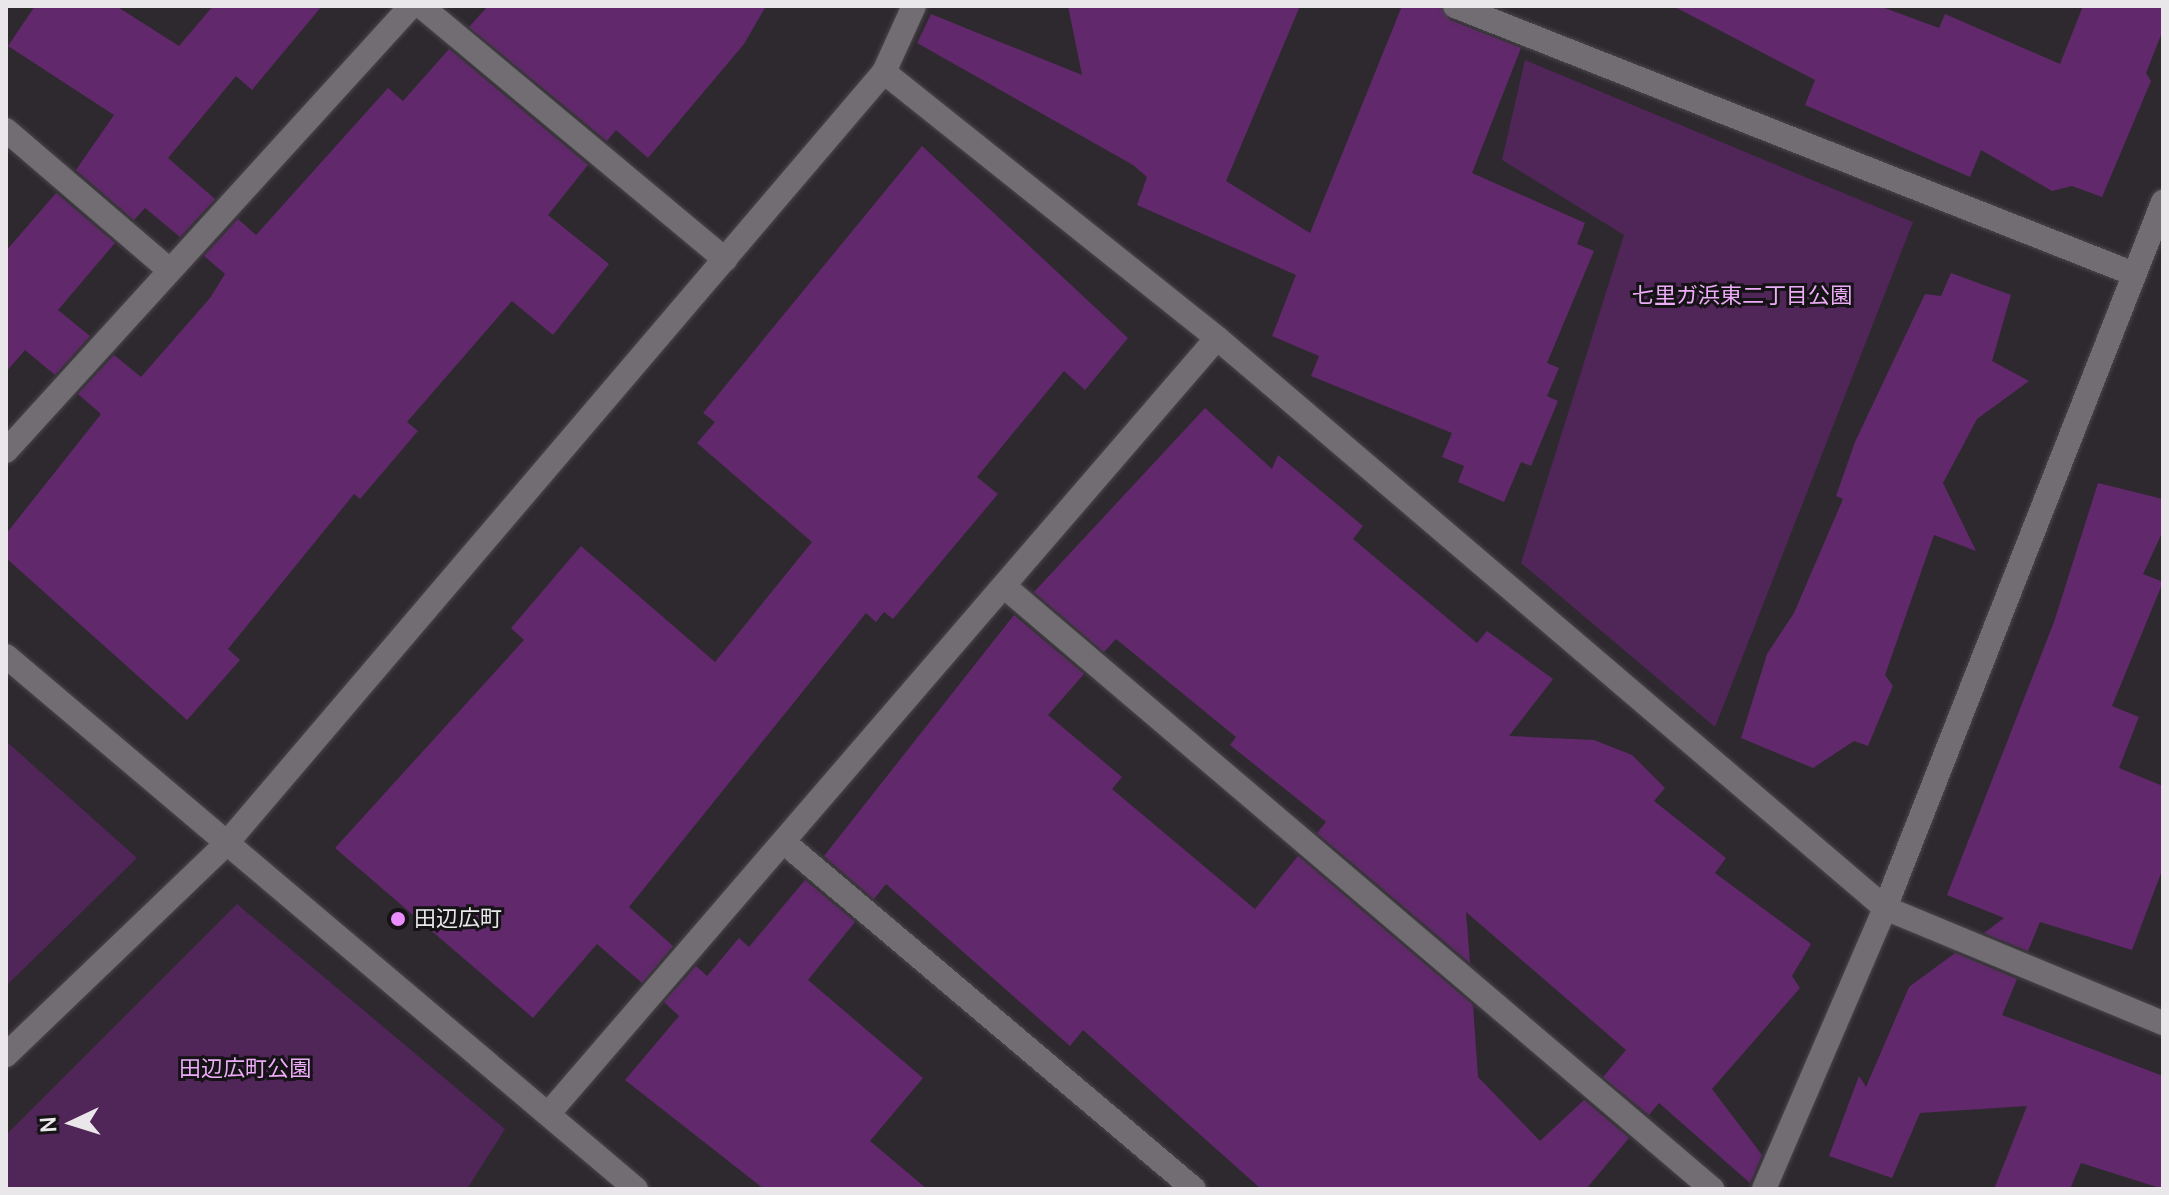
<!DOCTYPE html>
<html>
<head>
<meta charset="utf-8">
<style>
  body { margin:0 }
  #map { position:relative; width:2169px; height:1195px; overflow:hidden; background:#2e292f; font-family:Manrope,"Noto Sans JP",sans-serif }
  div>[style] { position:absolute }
  .green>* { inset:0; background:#502558 }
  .building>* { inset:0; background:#61286b }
  .roads { filter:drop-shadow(0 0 2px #49454a) drop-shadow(0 0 2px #49454a) }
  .minor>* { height:24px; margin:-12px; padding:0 12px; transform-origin:12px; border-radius:12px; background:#726c73 }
  .dots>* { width:22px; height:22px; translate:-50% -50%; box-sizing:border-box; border:4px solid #151315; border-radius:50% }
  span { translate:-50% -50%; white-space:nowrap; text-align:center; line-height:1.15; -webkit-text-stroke:6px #151315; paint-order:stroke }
  .park-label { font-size:22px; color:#ecacf7 }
  .poi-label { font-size:22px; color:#eae7ea }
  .left { translate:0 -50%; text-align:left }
  .frame { position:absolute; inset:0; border:8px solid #eae7ea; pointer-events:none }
  .north { position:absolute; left:32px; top:1083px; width:80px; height:80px; -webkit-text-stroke:6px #151315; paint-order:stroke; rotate:266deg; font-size:22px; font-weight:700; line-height:32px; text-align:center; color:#eae7ea }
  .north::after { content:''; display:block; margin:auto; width:28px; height:36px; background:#eae7ea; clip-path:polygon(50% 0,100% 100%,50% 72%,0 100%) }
</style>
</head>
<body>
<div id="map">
  <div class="green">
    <i style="clip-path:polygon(1525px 60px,1913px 222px,1715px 727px,1521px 563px,1624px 235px,1502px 160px)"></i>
    <i style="clip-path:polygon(6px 741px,137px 858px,6px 986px)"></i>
    <i style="clip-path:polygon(237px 904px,505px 1129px,467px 1189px,6px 1189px,6px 1135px)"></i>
  </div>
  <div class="building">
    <i style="clip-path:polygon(35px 6px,116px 6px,179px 46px,213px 6px,322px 6px,252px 90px,236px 76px,168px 158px,215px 199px,180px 237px,145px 208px,134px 220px,76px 170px,114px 115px,8px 46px)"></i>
    <i style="clip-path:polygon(488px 6px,766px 6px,744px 44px,648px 158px,616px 130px,607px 141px,469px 27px)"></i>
    <i style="clip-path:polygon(1068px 6px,1300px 6px,1226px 181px,1310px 233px,1402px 6px,1440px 6px,1450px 20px,1521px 48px,1472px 173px,1585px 223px,1577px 244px,1594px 251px,1547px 363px,1559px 368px,1547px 396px,1558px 401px,1531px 466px,1521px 462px,1504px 502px,1458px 482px,1464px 466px,1442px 457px,1452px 433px,1311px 376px,1319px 356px,1272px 336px,1296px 275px,1137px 205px,1147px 177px,1133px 165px,917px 43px,931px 14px,1082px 75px)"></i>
    <i style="clip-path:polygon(1673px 6px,1879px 6px,1939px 28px,1945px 14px,2060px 64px,2083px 6px,2163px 6px,2163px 30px,2146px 73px,2151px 81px,2102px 197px,2072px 186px,2052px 191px,1981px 150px,1970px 177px,1805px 105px,1815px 80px)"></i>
    <i style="clip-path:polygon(449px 49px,588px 165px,548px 215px,609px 264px,553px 335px,512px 301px,407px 422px,418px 431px,360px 499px,354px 494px,228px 649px,240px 660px,187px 720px,6px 558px,6px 534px,101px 414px,78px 394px,114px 355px,141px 377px,210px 298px,225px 274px,204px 256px,238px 219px,256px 235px,388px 88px,403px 101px)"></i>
    <i style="clip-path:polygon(922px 146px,1128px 338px,1085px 390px,1064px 371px,977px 477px,998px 494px,893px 619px,884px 612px,876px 622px,866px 613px,629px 907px,673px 946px,642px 983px,597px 944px,533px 1018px,335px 848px,524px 640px,511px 628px,581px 546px,715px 662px,812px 542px,697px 443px,715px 422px,703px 413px)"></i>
    <i style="clip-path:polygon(56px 193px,115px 243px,58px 310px,90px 336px,55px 375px,25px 350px,6px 372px,6px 251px)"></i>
    <i style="clip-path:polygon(1951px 273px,2011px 295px,1992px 361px,2029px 381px,1977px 419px,1943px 483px,1976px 551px,1934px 535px,1885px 675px,1893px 686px,1868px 746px,1854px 741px,1813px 768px,1741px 738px,1767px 654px,1794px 613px,1843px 499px,1836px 496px,1855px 442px,1925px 294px,1941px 296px)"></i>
    <i style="clip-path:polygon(1205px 408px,1272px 469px,1278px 455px,1363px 526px,1353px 539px,1477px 643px,1487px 631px,1553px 679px,1509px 736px,1594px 740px,1632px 755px,1665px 788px,1654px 801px,1726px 858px,1715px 873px,1811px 944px,1792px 976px,1800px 988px,1712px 1089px,1762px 1155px,1750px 1183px,1659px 1103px,1649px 1115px,1603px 1077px,1626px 1050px,1466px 912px,1470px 963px,1317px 833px,1326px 822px,1230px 745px,1236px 737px,1116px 639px,1104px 652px,1034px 592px)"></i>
    <i style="clip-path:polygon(2098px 483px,2163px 499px,2163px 531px,2143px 574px,2163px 582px,2112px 706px,2139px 717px,2119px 768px,2163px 786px,2163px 868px,2132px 950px,2040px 922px,2028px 951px,1984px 933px,2004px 918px,1947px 895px,2054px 622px)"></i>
    <i style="clip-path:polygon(1014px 615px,1084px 674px,1048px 715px,1122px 777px,1112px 789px,1255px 909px,1298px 856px,1473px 1005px,1478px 1077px,1540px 1141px,1584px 1100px,1629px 1138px,1586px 1189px,1261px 1189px,1083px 1030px,1070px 1046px,886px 884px,874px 899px,824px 856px)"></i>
    <i style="clip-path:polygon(805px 880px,855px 922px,808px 980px,923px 1078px,870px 1141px,927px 1189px,764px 1189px,625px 1080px,679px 1016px,664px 1002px,696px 966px,707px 976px,739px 938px,749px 947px)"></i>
    <i style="clip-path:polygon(1955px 953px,2017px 979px,2002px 1015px,2163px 1076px,2163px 1189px,2081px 1163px,2070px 1189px,1994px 1189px,2027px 1106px,1920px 1113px,1892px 1178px,1829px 1156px,1859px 1076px,1866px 1087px,1909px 987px)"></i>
  </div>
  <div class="roads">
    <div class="minor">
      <i style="left:421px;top:6px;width:396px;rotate:39.8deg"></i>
      <i style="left:1455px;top:6px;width:730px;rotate:21.54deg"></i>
      <i style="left:884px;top:72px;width:426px;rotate:38.6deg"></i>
      <i style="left:1217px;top:338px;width:878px;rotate:40.47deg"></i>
      <i style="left:1885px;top:908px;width:301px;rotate:22.5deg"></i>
      <i style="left:6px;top:130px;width:213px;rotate:40.6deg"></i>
      <i style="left:6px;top:451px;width:602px;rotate:-47.69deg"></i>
      <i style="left:1005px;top:587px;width:929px;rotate:40.41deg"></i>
      <i style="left:6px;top:656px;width:825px;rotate:40.23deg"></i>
      <i style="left:786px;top:844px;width:534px;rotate:40.22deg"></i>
      <i style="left:6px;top:1055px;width:305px;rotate:-43.8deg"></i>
      <i style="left:226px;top:844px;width:1014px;rotate:-49.56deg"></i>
      <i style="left:884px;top:72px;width:72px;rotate:-65.6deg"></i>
      <i style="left:549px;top:1113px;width:1023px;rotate:-49.24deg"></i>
      <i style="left:1764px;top:1189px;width:306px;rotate:-66.7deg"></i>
      <i style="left:1885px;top:908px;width:759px;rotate:-68.51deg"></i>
    </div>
  </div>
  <div class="dots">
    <i style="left:398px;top:919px;background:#eb8dfc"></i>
  </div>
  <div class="park-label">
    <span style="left:1742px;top:296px">七里ガ浜東二丁目公園</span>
    <span style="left:245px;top:1069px">田辺広町公園</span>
  </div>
  <div class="poi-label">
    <span class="left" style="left:414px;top:919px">田辺広町</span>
  </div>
  <div class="frame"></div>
  <div class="north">N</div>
</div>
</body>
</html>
